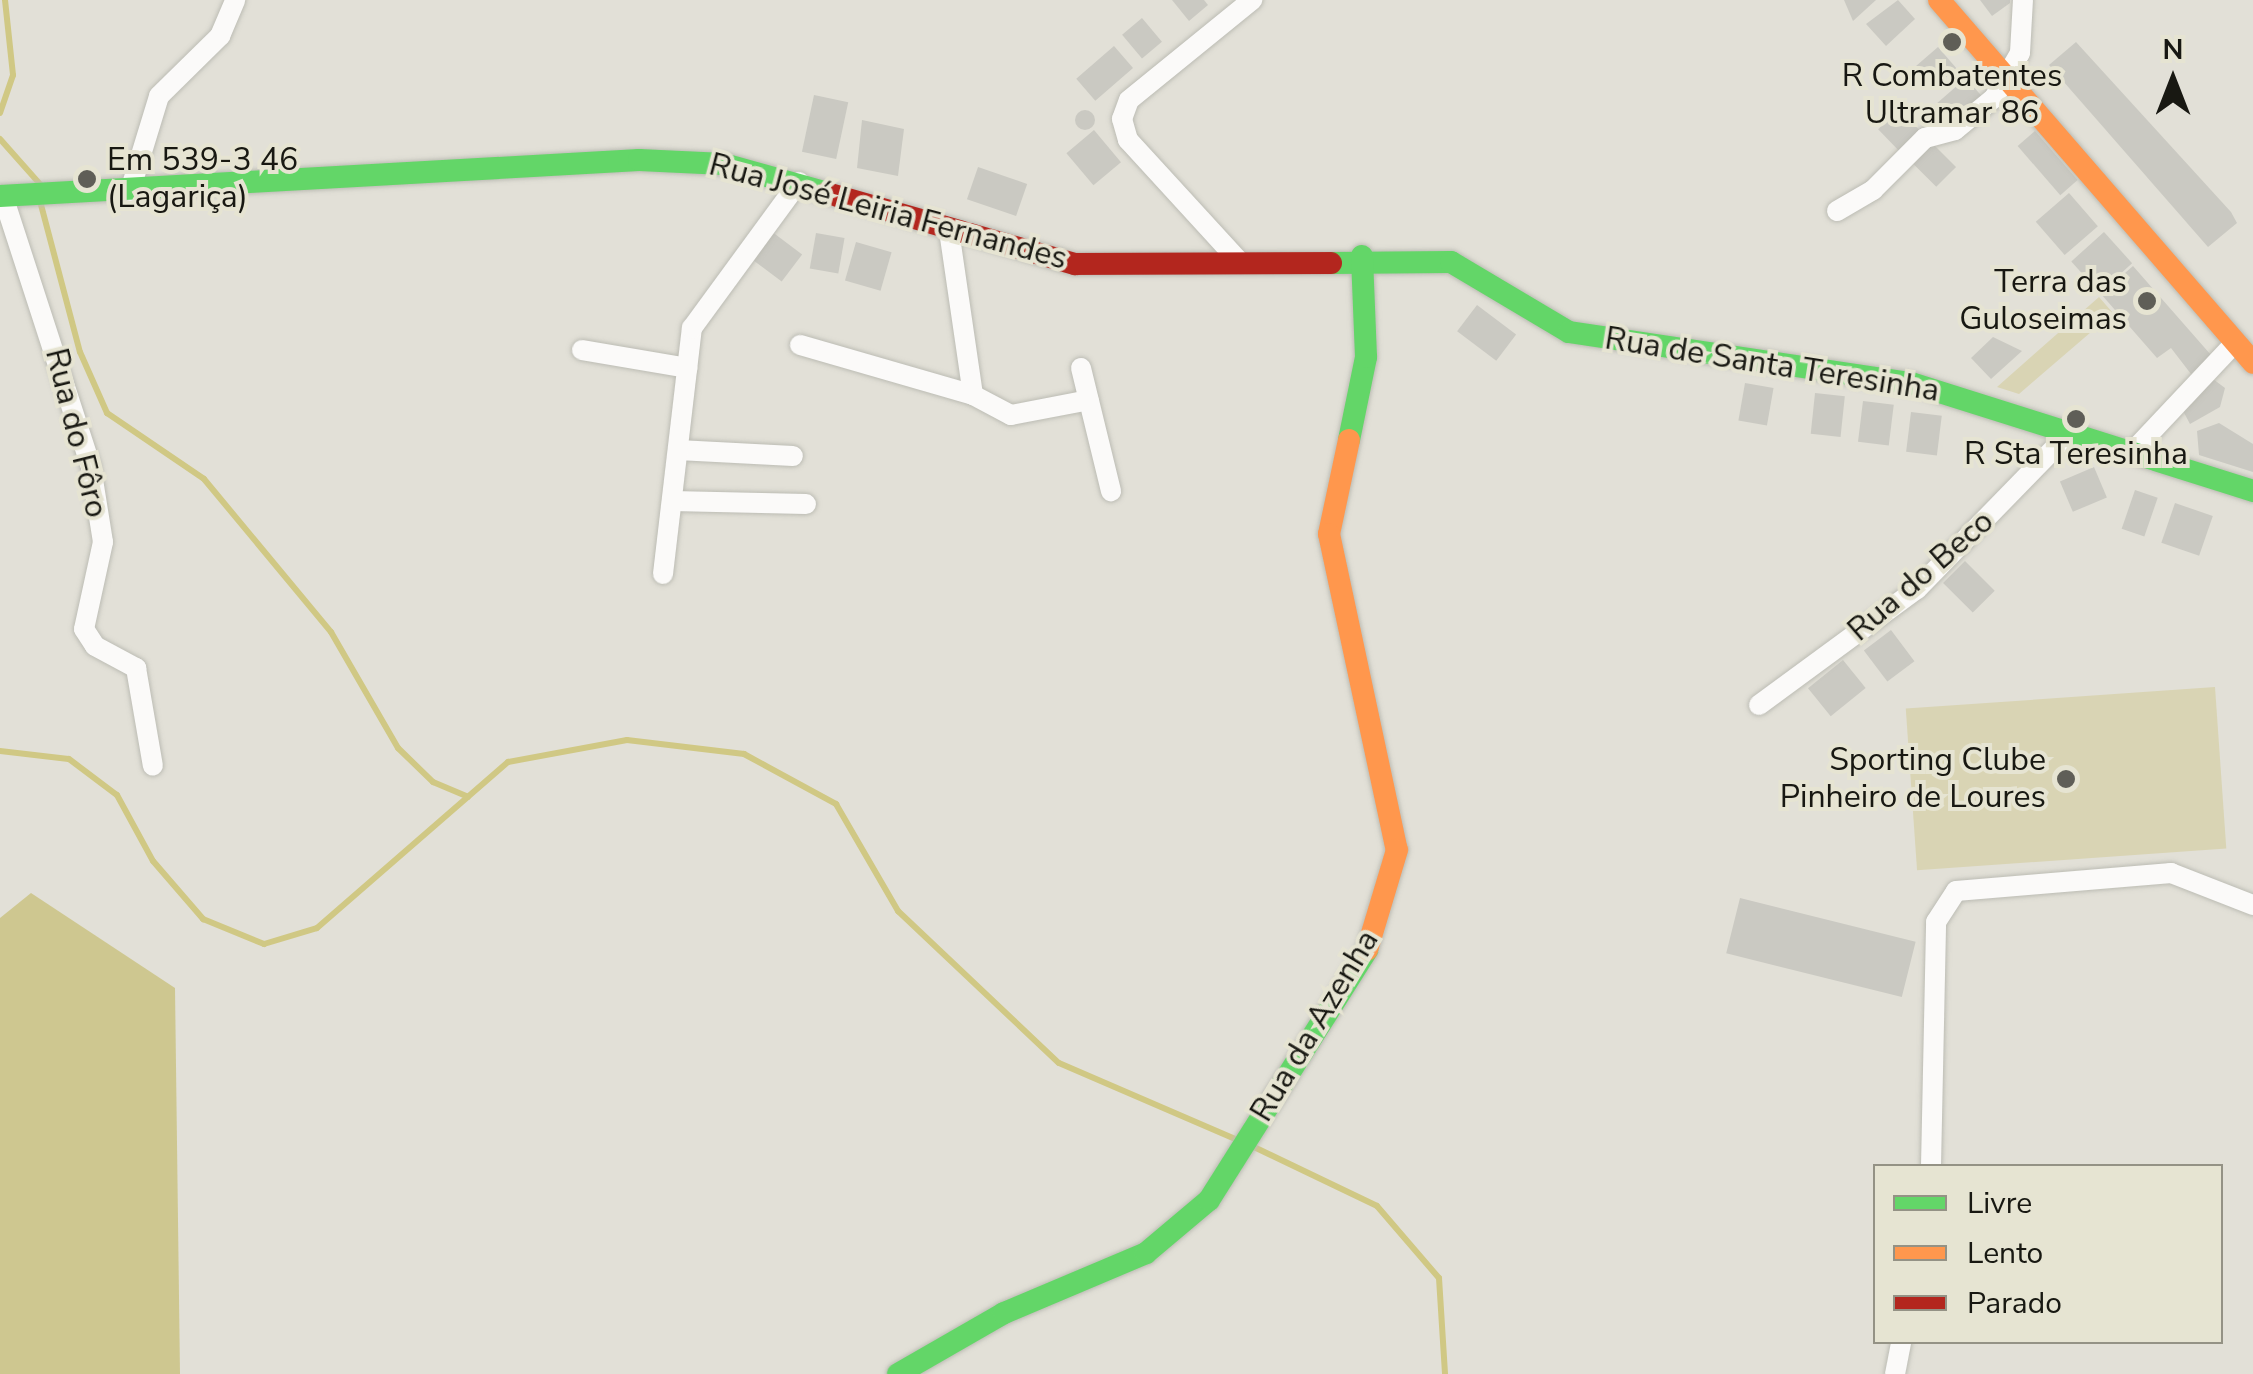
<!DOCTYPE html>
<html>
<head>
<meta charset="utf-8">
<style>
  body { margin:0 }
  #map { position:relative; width:2253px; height:1374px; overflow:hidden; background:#e2e0d7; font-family:"Nunito Sans",sans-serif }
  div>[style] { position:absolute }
  .green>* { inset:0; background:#d9d4b4; transform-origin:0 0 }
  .forest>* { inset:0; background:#cec790 }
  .stream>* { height:6px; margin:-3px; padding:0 3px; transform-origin:3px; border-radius:3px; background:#d0c884 }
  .building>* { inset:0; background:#cac9c2; transform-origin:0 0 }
  .round { border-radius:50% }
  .roads { filter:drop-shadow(0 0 2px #bcbcb4) drop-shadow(0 0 2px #bcbcb4) }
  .street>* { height:20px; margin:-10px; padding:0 10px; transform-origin:10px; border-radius:10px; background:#fbfaf9 }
  .fast>* { height:22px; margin:-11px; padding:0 11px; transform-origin:11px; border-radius:11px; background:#63d668 }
  .slow>* { height:22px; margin:-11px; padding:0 11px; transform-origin:11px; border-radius:11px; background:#ff974d }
  .jam>* { height:22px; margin:-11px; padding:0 11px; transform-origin:11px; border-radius:11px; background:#b3261e }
  .dots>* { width:28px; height:28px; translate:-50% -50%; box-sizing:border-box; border:5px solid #e6e4d2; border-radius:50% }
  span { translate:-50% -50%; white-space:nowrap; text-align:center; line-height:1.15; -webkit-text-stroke:8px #e6e4d2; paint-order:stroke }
  .poi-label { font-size:32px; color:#181812 }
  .left { translate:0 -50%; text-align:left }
  .right { translate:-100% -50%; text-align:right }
  .street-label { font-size:32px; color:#181812 }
  .legend { position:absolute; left:1873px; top:1164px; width:350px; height:180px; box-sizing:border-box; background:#e6e4d2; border:2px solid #949285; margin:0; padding:12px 18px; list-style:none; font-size:30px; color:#181812 }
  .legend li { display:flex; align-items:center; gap:20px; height:50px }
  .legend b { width:50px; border:2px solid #949285 }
  .north { position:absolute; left:2123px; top:30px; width:100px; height:100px; -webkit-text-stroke:8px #e6e4d2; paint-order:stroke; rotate:0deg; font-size:28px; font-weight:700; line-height:40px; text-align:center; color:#181812 }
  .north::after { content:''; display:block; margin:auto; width:35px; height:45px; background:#181812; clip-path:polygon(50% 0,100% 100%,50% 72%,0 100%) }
</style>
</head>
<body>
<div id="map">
  <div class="green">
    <i style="clip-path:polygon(2099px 297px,2119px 320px,2112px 327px,2105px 320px,2019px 394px,1997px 387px)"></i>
    <i style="left:2215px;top:687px;width:162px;height:310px;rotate:86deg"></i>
  </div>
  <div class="forest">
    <i style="clip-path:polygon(31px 893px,175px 988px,180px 1374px,0 1374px,0 918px)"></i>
  </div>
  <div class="stream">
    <i style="left:0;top:113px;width:40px;rotate:-71.1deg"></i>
    <i style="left:13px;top:75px;width:75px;rotate:-96.1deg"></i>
    <i style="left:0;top:139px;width:60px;rotate:48.4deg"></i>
    <i style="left:40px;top:201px;width:156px;rotate:75.2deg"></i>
    <i style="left:80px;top:352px;width:67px;rotate:66.1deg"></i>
    <i style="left:107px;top:413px;width:117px;rotate:34.2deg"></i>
    <i style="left:204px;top:479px;width:199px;rotate:50.3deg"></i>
    <i style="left:331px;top:632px;width:134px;rotate:60deg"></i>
    <i style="left:398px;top:748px;width:49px;rotate:44.2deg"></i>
    <i style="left:433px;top:782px;width:38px;rotate:23deg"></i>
    <i style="left:0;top:751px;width:69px;rotate:6.6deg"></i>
    <i style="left:69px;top:759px;width:60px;rotate:36.9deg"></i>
    <i style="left:117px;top:795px;width:75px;rotate:61.4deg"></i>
    <i style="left:153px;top:861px;width:77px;rotate:49.2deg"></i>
    <i style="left:203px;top:919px;width:66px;rotate:22.3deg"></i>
    <i style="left:264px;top:944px;width:55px;rotate:-16.8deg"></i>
    <i style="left:317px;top:928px;width:253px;rotate:-41deg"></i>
    <i style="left:508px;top:762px;width:121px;rotate:-10.5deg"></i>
    <i style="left:627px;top:740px;width:118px;rotate:6.8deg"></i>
    <i style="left:744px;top:754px;width:105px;rotate:28.5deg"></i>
    <i style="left:836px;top:804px;width:124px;rotate:59.9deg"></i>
    <i style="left:898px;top:911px;width:221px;rotate:43.4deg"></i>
    <i style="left:1059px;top:1063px;width:195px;rotate:23.3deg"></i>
    <i style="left:1254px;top:1147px;width:136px;rotate:25.6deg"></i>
    <i style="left:1377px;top:1206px;width:95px;rotate:49.3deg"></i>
    <i style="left:1439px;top:1278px;width:96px;rotate:86.4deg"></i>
  </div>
  <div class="building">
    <i style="clip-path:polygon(1172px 0,1204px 0,1208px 5px,1189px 21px)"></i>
    <i style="clip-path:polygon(1844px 0,1876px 0,1853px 21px)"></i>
    <i style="clip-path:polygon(1898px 0,1915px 19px,1886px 46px,1866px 24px)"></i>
    <i style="clip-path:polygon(1980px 0,2010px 0,2010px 3px,1992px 16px)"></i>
    <i style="left:1142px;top:18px;width:31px;height:26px;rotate:50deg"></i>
    <i style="clip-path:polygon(2076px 42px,2231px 212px,2237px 223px,2208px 247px,2049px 65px)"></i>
    <i style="left:1114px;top:46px;width:29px;height:50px;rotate:49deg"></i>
    <i style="left:1938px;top:47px;width:28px;height:31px;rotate:49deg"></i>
    <i style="left:1966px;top:78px;width:29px;height:40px;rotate:49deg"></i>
    <i style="left:814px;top:95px;width:35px;height:58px;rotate:12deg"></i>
    <i style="left:1899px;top:109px;width:32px;height:29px;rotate:46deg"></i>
    <i class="round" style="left:1075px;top:110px;width:20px;height:20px"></i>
    <i style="clip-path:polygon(862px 120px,904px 129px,898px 176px,857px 168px)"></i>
    <i style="left:1094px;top:130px;width:42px;height:36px;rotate:50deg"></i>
    <i style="left:2035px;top:131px;width:65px;height:23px;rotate:49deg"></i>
    <i style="left:1932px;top:143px;width:34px;height:28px;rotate:45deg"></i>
    <i style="left:978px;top:167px;width:52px;height:34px;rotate:19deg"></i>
    <i style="left:2069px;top:193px;width:44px;height:44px;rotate:49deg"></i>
    <i style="left:771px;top:231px;width:39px;height:34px;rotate:37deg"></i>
    <i style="left:2104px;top:232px;width:42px;height:44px;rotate:48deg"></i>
    <i style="left:816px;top:233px;width:29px;height:36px;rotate:10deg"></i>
    <i style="left:856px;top:242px;width:37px;height:40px;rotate:16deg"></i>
    <i style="clip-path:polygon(2133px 266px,2211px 355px,2191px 374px,2171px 348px,2157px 358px,2101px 294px)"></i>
    <i style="left:1477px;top:305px;width:49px;height:33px;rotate:37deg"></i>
    <i style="clip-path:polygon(1993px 337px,2022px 351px,1991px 379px,1971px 358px)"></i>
    <i style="clip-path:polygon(2213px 379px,2225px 388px,2220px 407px,2190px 424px,2182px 409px)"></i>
    <i style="left:1745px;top:383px;width:29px;height:38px;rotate:10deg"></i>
    <i style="left:1815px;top:393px;width:30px;height:41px;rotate:6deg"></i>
    <i style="left:1863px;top:401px;width:31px;height:41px;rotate:7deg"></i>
    <i style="left:1911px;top:412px;width:31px;height:40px;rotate:7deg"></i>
    <i style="clip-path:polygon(2219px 423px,2253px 444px,2253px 472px,2199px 455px,2197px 431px)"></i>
    <i style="left:2094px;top:467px;width:33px;height:37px;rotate:67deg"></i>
    <i style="left:2135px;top:490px;width:24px;height:41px;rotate:19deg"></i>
    <i style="left:2175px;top:503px;width:40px;height:42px;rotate:19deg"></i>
    <i style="left:1965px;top:561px;width:42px;height:31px;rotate:45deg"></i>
    <i style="left:1891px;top:630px;width:39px;height:34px;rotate:53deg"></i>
    <i style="left:1843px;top:660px;width:36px;height:45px;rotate:51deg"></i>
    <i style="left:1740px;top:898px;width:181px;height:57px;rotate:14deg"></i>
  </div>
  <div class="roads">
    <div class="street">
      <i style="left:130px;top:191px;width:99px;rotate:-73deg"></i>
      <i style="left:159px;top:96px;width:86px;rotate:-44.5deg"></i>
      <i style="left:220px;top:36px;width:39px;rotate:-67deg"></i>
      <i style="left:3px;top:196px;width:285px;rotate:72deg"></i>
      <i style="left:91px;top:467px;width:76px;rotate:80.9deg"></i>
      <i style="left:103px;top:542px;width:89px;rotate:102.3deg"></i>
      <i style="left:84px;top:629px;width:20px;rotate:57deg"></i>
      <i style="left:95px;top:646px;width:47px;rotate:28.2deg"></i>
      <i style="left:136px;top:668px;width:99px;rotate:80.2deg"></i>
      <i style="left:1837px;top:211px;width:42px;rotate:-30.3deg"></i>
      <i style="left:1873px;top:190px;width:74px;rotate:-45deg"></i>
      <i style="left:1925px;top:138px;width:31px;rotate:-15deg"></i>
      <i style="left:1955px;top:130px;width:50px;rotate:-39.4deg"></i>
      <i style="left:1994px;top:98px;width:52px;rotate:-60deg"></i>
      <i style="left:2020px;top:53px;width:53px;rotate:-86.8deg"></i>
      <i style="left:1238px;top:260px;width:163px;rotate:-132.5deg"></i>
      <i style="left:1128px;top:140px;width:22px;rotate:-106deg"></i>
      <i style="left:1122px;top:119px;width:20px;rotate:-70deg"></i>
      <i style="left:1129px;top:100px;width:159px;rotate:-39.1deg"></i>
      <i style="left:800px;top:345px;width:180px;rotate:16.1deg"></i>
      <i style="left:973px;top:395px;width:167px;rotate:-98.3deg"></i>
      <i style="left:582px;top:350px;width:107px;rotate:9.7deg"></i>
      <i style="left:1081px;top:368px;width:127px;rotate:76.3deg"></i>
      <i style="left:973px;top:395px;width:43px;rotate:27.8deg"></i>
      <i style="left:1011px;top:415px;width:79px;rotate:-10.9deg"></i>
      <i style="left:678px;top:450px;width:115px;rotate:3deg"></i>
      <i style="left:2134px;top:450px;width:147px;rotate:-46.7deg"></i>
      <i style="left:672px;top:501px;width:134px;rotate:1.3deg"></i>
      <i style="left:663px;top:574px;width:248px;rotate:-83.3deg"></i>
      <i style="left:692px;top:328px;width:181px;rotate:-53.8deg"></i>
      <i style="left:1759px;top:705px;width:196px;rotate:-36.3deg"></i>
      <i style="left:1917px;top:589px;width:219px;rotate:-45.7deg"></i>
      <i style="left:1931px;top:1166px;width:244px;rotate:-88.8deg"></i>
      <i style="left:1936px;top:922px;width:37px;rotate:-57deg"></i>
      <i style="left:1956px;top:891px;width:216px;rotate:-4.8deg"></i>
      <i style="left:2171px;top:873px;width:88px;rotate:21.3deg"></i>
      <i style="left:1895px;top:1374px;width:33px;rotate:-79deg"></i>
    </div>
    <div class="fast">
      <i style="left:0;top:196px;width:640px;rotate:-3.22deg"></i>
      <i style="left:639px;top:160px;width:85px;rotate:2.7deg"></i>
      <i style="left:724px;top:164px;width:107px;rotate:15.7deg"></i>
      <i style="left:1331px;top:263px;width:120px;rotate:-0.5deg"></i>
      <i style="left:1451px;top:262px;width:137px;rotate:30.7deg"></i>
      <i style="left:1569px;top:332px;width:346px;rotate:8.5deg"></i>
      <i style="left:1911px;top:383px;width:359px;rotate:17.5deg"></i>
      <i style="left:1349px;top:440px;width:85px;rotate:-78.4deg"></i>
      <i style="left:1366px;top:357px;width:101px;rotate:-92.3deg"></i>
      <i style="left:898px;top:1374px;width:122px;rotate:-29.9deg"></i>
      <i style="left:1004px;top:1313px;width:154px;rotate:-22.9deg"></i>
      <i style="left:1146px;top:1253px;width:82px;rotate:-40.1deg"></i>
      <i style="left:1209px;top:1200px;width:296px;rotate:-57.7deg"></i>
    </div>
    <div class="slow">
      <i style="left:1939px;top:0;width:480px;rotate:49.1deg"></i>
      <i style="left:1349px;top:440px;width:96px;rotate:102deg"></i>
      <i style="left:1329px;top:534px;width:323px;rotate:77.9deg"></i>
      <i style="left:1397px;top:850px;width:104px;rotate:106.7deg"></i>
    </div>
    <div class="jam">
      <i style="left:827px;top:193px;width:258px;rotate:16deg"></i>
      <i style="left:1075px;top:264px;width:256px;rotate:-0.2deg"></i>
    </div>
  </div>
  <div class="dots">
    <i style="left:1952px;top:42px;background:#5f5e57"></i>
    <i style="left:87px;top:179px;background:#5f5e57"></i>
    <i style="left:2147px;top:301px;background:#5f5e57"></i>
    <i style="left:2076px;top:419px;background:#5f5e57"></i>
    <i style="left:2066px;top:779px;background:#5f5e57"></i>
  </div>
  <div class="poi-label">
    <span style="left:1952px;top:95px">R Combatentes<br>Ultramar 86</span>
    <span class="left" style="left:107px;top:179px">Em 539-3 46<br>(Lagariça)</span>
    <span class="right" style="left:2127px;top:301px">Terra das<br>Guloseimas</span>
    <span style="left:2076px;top:454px">R Sta Teresinha</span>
    <span class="right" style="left:2046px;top:779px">Sporting Clube<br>Pinheiro de Loures</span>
  </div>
  <div class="street-label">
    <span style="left:888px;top:212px;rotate:15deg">Rua José Leiria Fernandes</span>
    <span style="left:1772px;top:365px;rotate:9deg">Rua de Santa Teresinha</span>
    <span style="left:76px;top:433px;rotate:76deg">Rua do Fôro</span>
    <span style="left:1921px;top:576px;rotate:-41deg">Rua do Beco</span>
    <span style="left:1315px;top:1026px;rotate:-59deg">Rua da Azenha</span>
  </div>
  <ul class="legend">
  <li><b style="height:12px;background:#63d668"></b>Livre</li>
  <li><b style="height:12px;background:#ff974d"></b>Lento</li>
  <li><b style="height:12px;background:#b3261e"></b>Parado</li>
  </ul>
  <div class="north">N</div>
</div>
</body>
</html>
